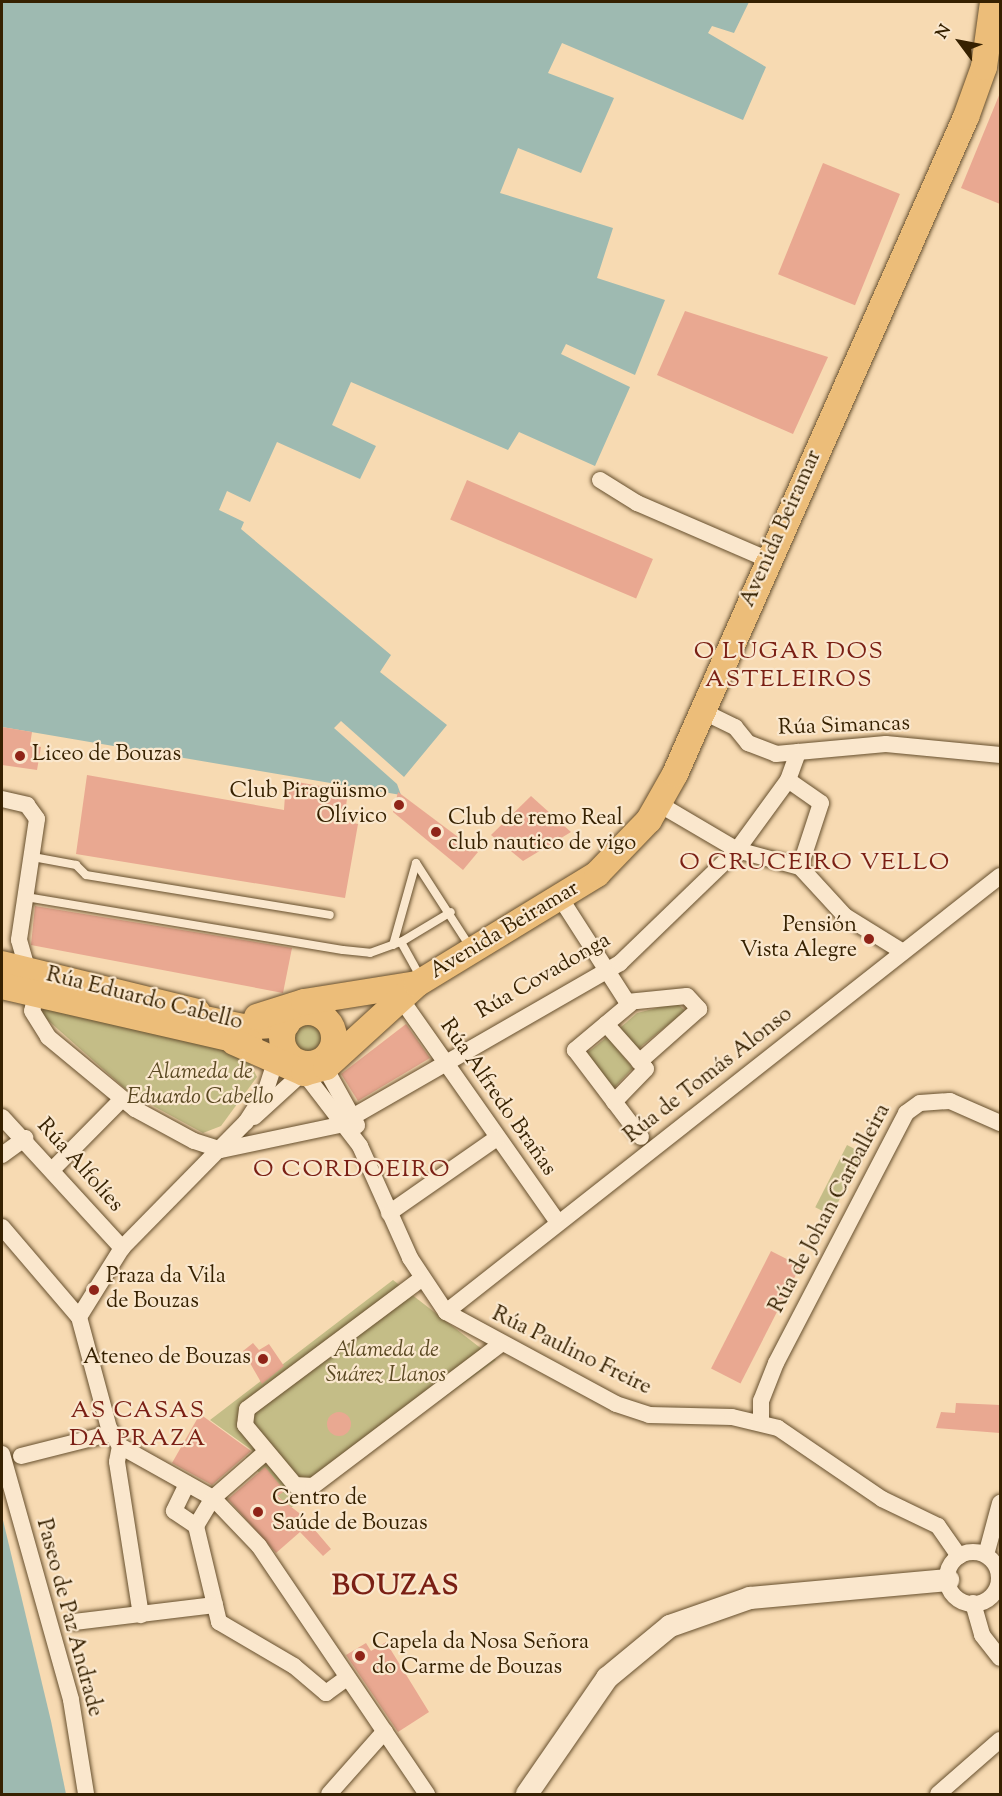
<!DOCTYPE html>
<html>
<head>
<meta charset="utf-8">
<style>
  body { margin:0 }
  #map { position:relative; width:1002px; height:1796px; overflow:hidden; background:#f7dab2; font-family:"Sorts Mill Goudy",serif }
  div>[style] { position:absolute }
  .green>* { inset:0; background:#c4bd87; transform-origin:0 0 }
  .round { border-radius:50% }
  .water>* { inset:0; background:#9ebab1 }
  .building>* { inset:0; background:#e9a891; transform-origin:0 0 }
  .roads { filter:drop-shadow(0 0 2px #664f2d) drop-shadow(0 0 2px #664f2d) }
  .lane>* { height:8px; margin:-4px; padding:0 4px; transform-origin:4px; border-radius:4px; background:#fae7cd }
  .street>* { height:16px; margin:-8px; padding:0 8px; transform-origin:8px; border-radius:8px; background:#fae7cd }
  .street>.ring { margin:-8px; padding:0; box-sizing:content-box; background:none; border:16px solid #fae7cd; border-radius:50% }
  .secondary>* { height:22px; margin:-11px; padding:0 11px; transform-origin:11px; border-radius:11px; background:#fae7cd }
  .primary>* { height:26px; margin:-13px; padding:0 13px; transform-origin:13px; border-radius:13px; background:#ecbd79 }
  .primary>.ring { margin:-13px; padding:0; box-sizing:content-box; background:none; border:26px solid #ecbd79; border-radius:50% }
  .dots>* { width:16px; height:16px; translate:-50% -50%; box-sizing:border-box; border:3px solid #fae7cd; border-radius:50% }
  span { translate:-50% -50%; white-space:nowrap; text-align:center; line-height:1.15; -webkit-text-stroke:4.5px #fae7cd; paint-order:stroke }
  .street-label { font-size:22px; color:#362101 }
  .poi-label { font-size:22px; color:#362101 }
  .left { translate:0 -50%; text-align:left }
  .right { translate:-100% -50%; text-align:right }
  .park-label { font-size:22px; color:#5a4822; font-style:italic }
  .neighbourhood-label { font-size:24px; color:#7a1f14; letter-spacing:1.5px }
  .district-label { font-size:28px; color:#7a1f14; font-weight:700; letter-spacing:1.5px }
  .frame { position:absolute; inset:0; border:3px solid #362101; pointer-events:none }
  .north { position:absolute; left:930px; top:12px; width:60px; height:60px; -webkit-text-stroke:4px #fae7cd; paint-order:stroke; rotate:302deg; font-size:16px; font-weight:700; line-height:24px; text-align:center; color:#362101 }
  .north::after { content:''; display:block; margin:auto; width:21px; height:27px; background:#362101; clip-path:polygon(50% 0,100% 100%,50% 72%,0 100%) }
</style>
</head>
<body>
<div id="map">
  <div class="green">
    <i style="clip-path:polygon(677px 1003px,685px 1011px,638px 1049px,620px 1028px,637px 1013px)"></i>
    <i style="clip-path:polygon(44px 1004px,247px 1056px,257px 1077px,221px 1126px,203px 1133px,131px 1094px,42px 1015px)"></i>
    <i class="round" style="left:290px;top:1018px;width:38px;height:38px"></i>
    <i style="clip-path:polygon(607px 1037px,633px 1068px,614px 1088px,587px 1053px)"></i>
    <i style="left:847px;top:1145px;width:18px;height:70px;rotate:27deg"></i>
    <i style="clip-path:polygon(393px 1280px,496px 1360px,289px 1509px,246px 1457px,253px 1451px,210px 1420px)"></i>
  </div>
  <div class="water">
    <i style="clip-path:polygon(2px 2px,749px 2px,734px 33px,712px 26px,708px 33px,766px 67px,743px 120px,562px 43px,548px 73px,614px 98px,581px 173px,518px 148px,500px 193px,613px 228px,597px 278px,665px 300px,635px 375px,566px 344px,561px 354px,630px 387px,595px 466px,519px 432px,508px 450px,351px 382px,332px 425px,376px 446px,360px 479px,277px 442px,250px 502px,227px 491px,219px 510px,244px 522px,241px 529px,391px 655px,380px 672px,447px 725px,404px 777px,341px 721px,334px 728px,397px 784px,401px 795px,2px 727px)"></i>
    <i style="clip-path:polygon(2px 1516px,51px 1721px,66px 1794px,2px 1794px)"></i>
  </div>
  <div class="building">
    <i style="clip-path:polygon(1000px 93px,1000px 204px,961px 188px)"></i>
    <i style="left:823px;top:163px;width:83px;height:120px;rotate:22deg"></i>
    <i style="clip-path:polygon(685px 311px,828px 357px,793px 434px,657px 375px)"></i>
    <i style="left:467px;top:480px;width:202px;height:43px;rotate:23deg"></i>
    <i style="clip-path:polygon(2px 727px,32px 732px,30px 745px,41px 747px,37px 770px,2px 765px)"></i>
    <i style="clip-path:polygon(87px 775px,284px 810px,286px 780px,348px 791px,344px 821px,358px 824px,345px 898px,76px 854px)"></i>
    <i style="clip-path:polygon(398px 792px,478px 852px,463px 870px,393px 812px)"></i>
    <i style="clip-path:polygon(531px 796px,571px 832px,523px 861px,491px 835px)"></i>
    <i style="clip-path:polygon(35px 906px,292px 948px,283px 993px,31px 945px)"></i>
    <i style="clip-path:polygon(406px 1024px,430px 1058px,358px 1101px,341px 1074px)"></i>
    <i style="left:771px;top:1251px;width:33px;height:132px;rotate:27deg"></i>
    <i style="clip-path:polygon(253px 1343px,259px 1350px,269px 1344px,284px 1366px,262px 1384px,243px 1351px)"></i>
    <i style="clip-path:polygon(956px 1403px,1000px 1405px,1000px 1433px,936px 1428px,941px 1412px,955px 1413px)"></i>
    <i class="round" style="left:327px;top:1412px;width:24px;height:24px"></i>
    <i style="clip-path:polygon(200px 1414px,251px 1451px,212px 1485px,172px 1463px)"></i>
    <i style="clip-path:polygon(265px 1467px,285px 1491px,277px 1496px,303px 1516px,331px 1549px,323px 1556px,300px 1532px,276px 1553px,228px 1499px)"></i>
    <i style="clip-path:polygon(386px 1642px,429px 1712px,398px 1732px,346px 1655px,366px 1643px,371px 1651px)"></i>
  </div>
  <div class="roads">
    <div class="lane">
      <i style="left:33px;top:857px;width:44px;rotate:10.5deg"></i>
      <i style="left:76px;top:865px;width:14px;rotate:45deg"></i>
      <i style="left:86px;top:875px;width:247px;rotate:9.3deg"></i>
      <i style="left:416px;top:863px;width:101px;rotate:57.1deg"></i>
      <i style="left:26px;top:897px;width:321px;rotate:9.5deg"></i>
      <i style="left:343px;top:950px;width:27px;rotate:6deg"></i>
      <i style="left:370px;top:953px;width:33px;rotate:-20deg"></i>
      <i style="left:401px;top:942px;width:41px;rotate:60.9deg"></i>
      <i style="left:401px;top:942px;width:58px;rotate:-31deg"></i>
      <i style="left:393px;top:945px;width:85px;rotate:-74.3deg"></i>
    </div>
    <div class="street">
      <i style="left:600px;top:480px;width:44px;rotate:31.9deg"></i>
      <i style="left:637px;top:503px;width:144px;rotate:23.4deg"></i>
      <i style="left:702px;top:711px;width:37px;rotate:26deg"></i>
      <i style="left:735px;top:727px;width:21px;rotate:51deg"></i>
      <i style="left:748px;top:743px;width:30px;rotate:21deg"></i>
      <i style="left:776px;top:754px;width:110px;rotate:-5.2deg"></i>
      <i style="left:886px;top:744px;width:115px;rotate:5.5deg"></i>
      <i style="left:788px;top:780px;width:40px;rotate:34.9deg"></i>
      <i style="left:821px;top:803px;width:67px;rotate:108.2deg"></i>
      <i style="left:2px;top:799px;width:26px;rotate:13deg"></i>
      <i style="left:27px;top:805px;width:17px;rotate:54deg"></i>
      <i style="left:37px;top:819px;width:122px;rotate:98.5deg"></i>
      <i style="left:19px;top:940px;width:32px;rotate:74deg"></i>
      <i style="left:659px;top:804px;width:91px;rotate:30.5deg"></i>
      <i style="left:737px;top:850px;width:65px;rotate:15.1deg"></i>
      <i style="left:800px;top:867px;width:67px;rotate:47.4deg"></i>
      <i style="left:845px;top:916px;width:68px;rotate:31.8deg"></i>
      <i style="left:561px;top:899px;width:122px;rotate:57.3deg"></i>
      <i style="left:627px;top:1002px;width:60px;rotate:-5.7deg"></i>
      <i style="left:687px;top:996px;width:18px;rotate:47deg"></i>
      <i style="left:699px;top:1009px;width:80px;rotate:138.5deg"></i>
      <i style="left:36px;top:994px;width:17px;rotate:103deg"></i>
      <i style="left:32px;top:1011px;width:31px;rotate:58deg"></i>
      <i style="left:48px;top:1037px;width:113px;rotate:39.6deg"></i>
      <i style="left:135px;top:1109px;width:67px;rotate:28.5deg"></i>
      <i style="left:194px;top:1141px;width:28px;rotate:18deg"></i>
      <i style="left:221px;top:1150px;width:126px;rotate:-11.9deg"></i>
      <i style="left:401px;top:999px;width:273px;rotate:54.9deg"></i>
      <i style="left:630px;top:1004px;width:72px;rotate:140.1deg"></i>
      <i style="left:575px;top:1050px;width:109px;rotate:52.8deg"></i>
      <i style="left:606px;top:1024px;width:60px;rotate:48.4deg"></i>
      <i style="left:646px;top:1069px;width:46px;rotate:134.1deg"></i>
      <i style="left:327px;top:1057px;width:16px;rotate:86deg"></i>
      <i style="left:328px;top:1073px;width:60px;rotate:60.9deg"></i>
      <i style="left:304px;top:1073px;width:92px;rotate:52.5deg"></i>
      <i style="left:360px;top:1146px;width:123px;rotate:65.9deg"></i>
      <i style="left:410px;top:1258px;width:65px;rotate:56.3deg"></i>
      <i style="left:446px;top:1312px;width:193px;rotate:28.4deg"></i>
      <i style="left:616px;top:1404px;width:35px;rotate:18deg"></i>
      <i style="left:649px;top:1415px;width:83px;rotate:1.4deg"></i>
      <i style="left:732px;top:1417px;width:47px;rotate:13.4deg"></i>
      <i style="left:778px;top:1428px;width:126px;rotate:34.3deg"></i>
      <i style="left:882px;top:1499px;width:62px;rotate:25.7deg"></i>
      <i style="left:938px;top:1526px;width:37px;rotate:55deg"></i>
      <i style="left:354px;top:1116px;width:307px;rotate:-29.9deg"></i>
      <i style="left:620px;top:963px;width:163px;rotate:-44deg"></i>
      <i style="left:737px;top:850px;width:87px;rotate:-53.9deg"></i>
      <i style="left:788px;top:780px;width:30px;rotate:-70deg"></i>
      <i style="left:2px;top:1117px;width:178px;rotate:47.5deg"></i>
      <i style="left:254px;top:1117px;width:76px;rotate:-42.3deg"></i>
      <i style="left:2px;top:1155px;width:29px;rotate:-36deg"></i>
      <i style="left:52px;top:1170px;width:100px;rotate:-45.4deg"></i>
      <i style="left:389px;top:1213px;width:131px;rotate:-34.8deg"></i>
      <i style="left:2px;top:1227px;width:118px;rotate:49.5deg"></i>
      <i style="left:421px;top:1279px;width:217px;rotate:143.2deg"></i>
      <i style="left:247px;top:1409px;width:16px;rotate:97deg"></i>
      <i style="left:245px;top:1425px;width:78px;rotate:50.2deg"></i>
      <i style="left:295px;top:1485px;width:18px;rotate:3deg"></i>
      <i style="left:313px;top:1486px;width:236px;rotate:-37.1deg"></i>
      <i style="left:446px;top:1312px;width:705px;rotate:-38.2deg"></i>
      <i style="left:79px;top:1317px;width:115px;rotate:74.9deg"></i>
      <i style="left:109px;top:1428px;width:21px;rotate:59deg"></i>
      <i style="left:120px;top:1446px;width:107px;rotate:29.2deg"></i>
      <i style="left:213px;top:1498px;width:66px;rotate:46.2deg"></i>
      <i style="left:259px;top:1546px;width:300px;rotate:55.9deg"></i>
      <i style="left:79px;top:1317px;width:81px;rotate:-58.1deg"></i>
      <i style="left:122px;top:1248px;width:177px;rotate:-45.5deg"></i>
      <i style="left:246px;top:1122px;width:35px;rotate:-57deg"></i>
      <i style="left:265px;top:1093px;width:33px;rotate:-72deg"></i>
      <i style="left:761px;top:1422px;width:21px;rotate:-90deg"></i>
      <i style="left:761px;top:1401px;width:41px;rotate:-68.5deg"></i>
      <i style="left:776px;top:1363px;width:282px;rotate:-62.5deg"></i>
      <i style="left:906px;top:1113px;width:17px;rotate:-36deg"></i>
      <i style="left:920px;top:1103px;width:30px;rotate:-4deg"></i>
      <i style="left:950px;top:1101px;width:55px;rotate:23.7deg"></i>
      <i style="left:120px;top:1446px;width:16px;rotate:101deg"></i>
      <i style="left:117px;top:1462px;width:155px;rotate:81.1deg"></i>
      <i style="left:2px;top:1454px;width:255px;rotate:74.3deg"></i>
      <i style="left:71px;top:1700px;width:95px;rotate:80.9deg"></i>
      <i style="left:21px;top:1456px;width:94px;rotate:-14.2deg"></i>
      <i style="left:187px;top:1484px;width:30px;rotate:116deg"></i>
      <i style="left:174px;top:1511px;width:27px;rotate:34deg"></i>
      <i style="left:196px;top:1526px;width:99px;rotate:76.5deg"></i>
      <i style="left:219px;top:1622px;width:87px;rotate:30.4deg"></i>
      <i style="left:294px;top:1666px;width:42px;rotate:40.2deg"></i>
      <i style="left:326px;top:1693px;width:26px;rotate:-36deg"></i>
      <i style="left:196px;top:1526px;width:33px;rotate:-59deg"></i>
      <i style="left:213px;top:1498px;width:70px;rotate:-41deg"></i>
      <i class="ring" style="left:947px;top:1552px;width:36px;height:36px"></i>
      <i style="left:986px;top:1555px;width:54px;rotate:-74.9deg"></i>
      <i style="left:973px;top:1603px;width:33px;rotate:74deg"></i>
      <i style="left:982px;top:1635px;width:29px;rotate:52deg"></i>
      <i style="left:74px;top:1622px;width:142px;rotate:-6.9deg"></i>
      <i style="left:329px;top:1794px;width:84px;rotate:-48.4deg"></i>
      <i style="left:938px;top:1794px;width:82px;rotate:-41.1deg"></i>
    </div>
    <div class="secondary">
      <i style="left:527px;top:1794px;width:141px;rotate:-55.4deg"></i>
      <i style="left:607px;top:1678px;width:82px;rotate:-39.5deg"></i>
      <i style="left:670px;top:1626px;width:85px;rotate:-19.3deg"></i>
      <i style="left:750px;top:1598px;width:199px;rotate:-5.2deg"></i>
    </div>
    <div class="primary">
      <i style="left:2px;top:964px;width:201px;rotate:13.8deg"></i>
      <i style="left:197px;top:1012px;width:7px;rotate:63deg"></i>
      <i style="left:200px;top:1018px;width:44px;rotate:11.8deg"></i>
      <i style="left:243px;top:1027px;width:44px;rotate:-3.9deg"></i>
      <i style="left:2px;top:986px;width:254px;rotate:12.9deg"></i>
      <i class="ring" style="left:282px;top:1012px;width:26px;height:26px"></i>
      <i style="left:257px;top:1017px;width:49px;rotate:-17.7deg"></i>
      <i style="left:304px;top:1002px;width:114px;rotate:-9.1deg"></i>
      <i style="left:234px;top:1042px;width:77px;rotate:23.9deg"></i>
      <i style="left:304px;top:1073px;width:23px;rotate:-15deg"></i>
      <i style="left:326px;top:1067px;width:123px;rotate:-42.4deg"></i>
      <i style="left:417px;top:984px;width:211px;rotate:-31.4deg"></i>
      <i style="left:597px;top:874px;width:75px;rotate:-46.1deg"></i>
      <i style="left:649px;top:820px;width:53px;rotate:-60.5deg"></i>
      <i style="left:675px;top:774px;width:719px;rotate:-66.11deg"></i>
      <i style="left:966px;top:117px;width:53px;rotate:-70.2deg"></i>
      <i style="left:984px;top:67px;width:66px;rotate:-82.1deg"></i>
    </div>
  </div>
  <div class="dots">
    <i style="left:20px;top:756px;background:#8f2418"></i>
    <i style="left:399px;top:805px;background:#8f2418"></i>
    <i style="left:436px;top:832px;background:#8f2418"></i>
    <i style="left:869px;top:939px;background:#8f2418"></i>
    <i style="left:94px;top:1290px;background:#8f2418"></i>
    <i style="left:263px;top:1359px;background:#8f2418"></i>
    <i style="left:258px;top:1512px;background:#8f2418"></i>
    <i style="left:360px;top:1656px;background:#8f2418"></i>
  </div>
  <div class="street-label">
    <span style="left:782px;top:529px;rotate:-66deg">Avenida Beiramar</span>
    <span style="left:844px;top:727px;rotate:-2deg">Rúa Simancas</span>
    <span style="left:505px;top:931px;rotate:-31deg">Avenida Beiramar</span>
    <span style="left:544px;top:977px;rotate:-30deg">Rúa Covadonga</span>
    <span style="left:144px;top:1000px;rotate:14deg">Rúa Eduardo Cabello</span>
    <span style="left:709px;top:1076px;rotate:-38deg">Rúa de Tomás Alonso</span>
    <span style="left:497px;top:1098px;rotate:55deg">Rúa Alfredo Brañas</span>
    <span style="left:79px;top:1166px;rotate:48deg">Rúa Alfolíes</span>
    <span style="left:831px;top:1209px;rotate:-62deg">Rúa de Johan Carballeira</span>
    <span style="left:571px;top:1352px;rotate:26deg">Rúa Paulino Freire</span>
    <span style="left:68px;top:1618px;rotate:75deg">Paseo de Paz Andrade</span>
  </div>
  <div class="poi-label">
    <span class="left" style="left:32px;top:756px">Liceo de Bouzas</span>
    <span class="right" style="left:387px;top:805px">Club Piragüismo<br>Olívico</span>
    <span class="left" style="left:448px;top:832px">Club de remo Real<br>club nautico de vigo</span>
    <span class="right" style="left:857px;top:939px">Pensión<br>Vista Alegre</span>
    <span class="left" style="left:106px;top:1290px">Praza da Vila<br>de Bouzas</span>
    <span class="right" style="left:251px;top:1359px">Ateneo de Bouzas</span>
    <span class="left" style="left:272px;top:1512px">Centro de<br>Saúde de Bouzas</span>
    <span class="left" style="left:372px;top:1656px">Capela da Nosa Señora<br>do Carme de Bouzas</span>
  </div>
  <div class="park-label">
    <span style="left:200px;top:1086px">Alameda de<br>Eduardo Cabello</span>
    <span style="left:386px;top:1364px">Alameda de<br>Suárez Llanos</span>
  </div>
  <div class="neighbourhood-label">
    <span style="left:789px;top:667px">O LUGAR DOS<br>ASTELEIROS</span>
    <span style="left:815px;top:864px">O CRUCEIRO VELLO</span>
    <span style="left:352px;top:1171px">O CORDOEIRO</span>
    <span style="left:138px;top:1426px">AS CASAS<br>DA PRAZA</span>
  </div>
  <div class="district-label">
    <span style="left:396px;top:1587px">BOUZAS</span>
  </div>
  <div class="frame"></div>
  <div class="north">N</div>
</div>
</body>
</html>
